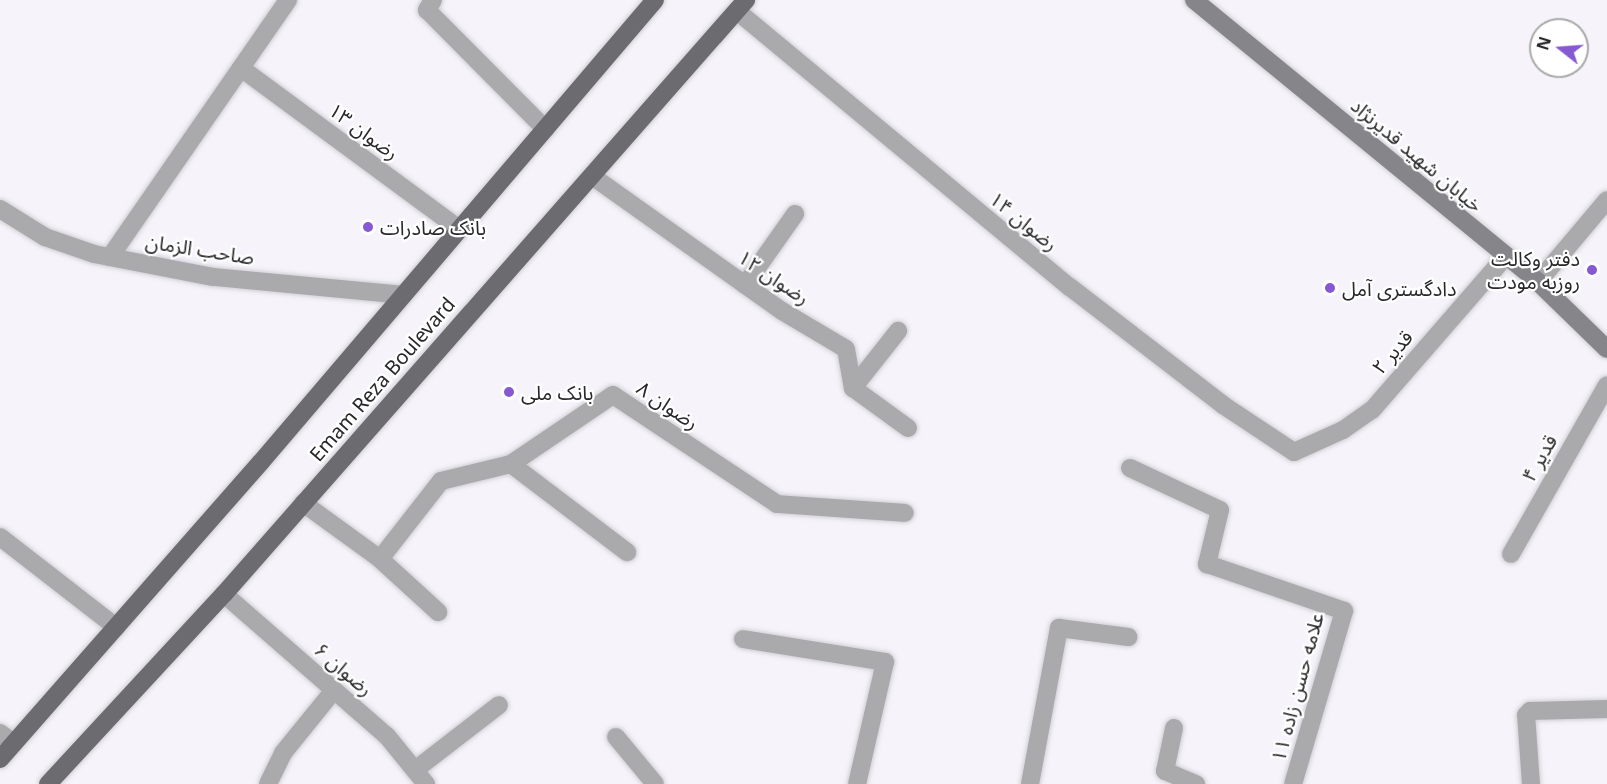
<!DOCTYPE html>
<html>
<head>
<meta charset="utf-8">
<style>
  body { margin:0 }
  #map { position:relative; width:1607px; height:784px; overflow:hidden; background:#f6f4fa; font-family:"Noto Sans","Noto Sans Arabic",sans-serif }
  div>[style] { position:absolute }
  .roads { filter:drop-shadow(0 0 2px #d1cfd5) drop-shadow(0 0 2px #d1cfd5) }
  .street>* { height:18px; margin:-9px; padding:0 9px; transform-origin:9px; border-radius:9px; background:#aaaaac }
  .secondary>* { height:18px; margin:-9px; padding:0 9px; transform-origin:9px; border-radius:9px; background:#868589 }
  .primary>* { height:18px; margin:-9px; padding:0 9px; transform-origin:9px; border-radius:9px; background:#6c6b70 }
  .dots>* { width:16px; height:16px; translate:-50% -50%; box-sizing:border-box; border:3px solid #fff; border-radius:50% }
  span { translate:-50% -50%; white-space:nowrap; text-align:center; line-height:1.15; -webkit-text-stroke:4.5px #fff; paint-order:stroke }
  .street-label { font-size:20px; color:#28272a }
  .poi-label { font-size:20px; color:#28272a }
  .left { translate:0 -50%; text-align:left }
  .right { translate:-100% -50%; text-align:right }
  .north { position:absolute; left:1529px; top:18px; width:60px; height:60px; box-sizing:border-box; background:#fff; border:2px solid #a9a9aa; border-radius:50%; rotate:287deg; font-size:16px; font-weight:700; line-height:24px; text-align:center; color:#28272a }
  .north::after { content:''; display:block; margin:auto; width:21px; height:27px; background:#8658d2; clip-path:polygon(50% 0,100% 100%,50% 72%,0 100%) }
</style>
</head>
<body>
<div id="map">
  <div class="roads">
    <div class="street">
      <i style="left:433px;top:0;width:12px;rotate:121deg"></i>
      <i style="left:427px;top:10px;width:168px;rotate:45.2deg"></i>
      <i style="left:737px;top:11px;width:433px;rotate:39.7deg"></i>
      <i style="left:1070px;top:287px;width:193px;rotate:37.6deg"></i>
      <i style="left:1223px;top:405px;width:85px;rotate:33.5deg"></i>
      <i style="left:1294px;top:452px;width:54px;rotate:-24.2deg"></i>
      <i style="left:1343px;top:430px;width:35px;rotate:-35deg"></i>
      <i style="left:1372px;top:410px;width:203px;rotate:-49deg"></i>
      <i style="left:241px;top:68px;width:271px;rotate:36.4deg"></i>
      <i style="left:592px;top:176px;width:233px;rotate:35.4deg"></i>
      <i style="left:782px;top:311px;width:74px;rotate:30.7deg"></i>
      <i style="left:846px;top:349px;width:40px;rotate:80deg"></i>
      <i style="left:853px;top:388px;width:68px;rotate:36deg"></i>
      <i style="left:0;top:209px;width:53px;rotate:31.9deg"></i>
      <i style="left:45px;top:237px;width:52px;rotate:19.1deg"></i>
      <i style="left:94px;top:254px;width:122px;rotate:10.9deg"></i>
      <i style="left:214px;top:277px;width:190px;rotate:5.4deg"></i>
      <i style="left:110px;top:257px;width:313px;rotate:-55.3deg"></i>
      <i style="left:1538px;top:282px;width:107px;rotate:-49.9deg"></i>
      <i style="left:745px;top:285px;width:87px;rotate:-54.8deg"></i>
      <i style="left:853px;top:388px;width:73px;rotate:-51.7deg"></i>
      <i style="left:511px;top:464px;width:146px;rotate:37.2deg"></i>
      <i style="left:1130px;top:468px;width:99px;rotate:25deg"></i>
      <i style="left:1220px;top:510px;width:56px;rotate:103.5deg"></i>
      <i style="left:1207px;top:564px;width:145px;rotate:18.9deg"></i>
      <i style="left:1344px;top:611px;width:180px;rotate:106.4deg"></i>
      <i style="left:303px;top:503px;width:95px;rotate:36deg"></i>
      <i style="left:380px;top:559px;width:99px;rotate:-52deg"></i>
      <i style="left:441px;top:481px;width:72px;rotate:-13.7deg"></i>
      <i style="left:511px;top:464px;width:123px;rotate:-34.1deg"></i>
      <i style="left:613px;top:395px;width:197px;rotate:33.6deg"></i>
      <i style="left:777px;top:504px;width:128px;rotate:4deg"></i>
      <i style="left:0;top:537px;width:147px;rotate:37.8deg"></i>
      <i style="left:1511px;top:554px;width:194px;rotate:-60.4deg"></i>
      <i style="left:380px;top:559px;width:79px;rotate:42.4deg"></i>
      <i style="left:224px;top:594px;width:216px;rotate:41.1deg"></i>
      <i style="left:387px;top:736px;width:62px;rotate:50.9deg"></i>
      <i style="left:743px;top:639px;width:144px;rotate:9.2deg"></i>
      <i style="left:885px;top:662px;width:125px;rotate:102.9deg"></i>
      <i style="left:1174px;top:728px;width:44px;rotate:101.8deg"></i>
      <i style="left:1165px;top:771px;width:34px;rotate:23deg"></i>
      <i style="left:0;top:733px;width:17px;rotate:36deg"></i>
      <i style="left:616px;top:737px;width:61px;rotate:50.3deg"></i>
      <i style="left:415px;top:770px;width:106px;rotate:-37.7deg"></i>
      <i style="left:268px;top:784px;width:34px;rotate:-64deg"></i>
      <i style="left:283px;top:753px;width:81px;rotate:-51deg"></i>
      <i style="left:1030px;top:784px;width:159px;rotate:-79.5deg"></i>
      <i style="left:1059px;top:628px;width:70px;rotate:7.4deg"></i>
      <i style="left:1531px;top:784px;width:69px;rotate:-94.1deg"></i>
      <i style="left:1526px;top:715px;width:6px;rotate:-45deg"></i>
      <i style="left:1530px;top:711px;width:77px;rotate:-1.5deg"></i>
    </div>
    <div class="secondary">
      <i style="left:1194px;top:0;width:445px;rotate:39.3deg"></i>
      <i style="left:1538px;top:282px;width:96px;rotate:44.2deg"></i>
    </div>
    <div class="primary">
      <i style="left:0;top:759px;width:395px;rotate:-48.7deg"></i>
      <i style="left:261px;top:462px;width:607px;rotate:-49.54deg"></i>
      <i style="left:48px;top:784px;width:259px;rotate:-47.2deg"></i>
      <i style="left:224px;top:594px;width:791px;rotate:-48.69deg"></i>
    </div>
  </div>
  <div class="dots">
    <i style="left:368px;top:227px;background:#8658d2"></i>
    <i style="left:1592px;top:270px;background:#8658d2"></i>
    <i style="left:1330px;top:288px;background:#8658d2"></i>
    <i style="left:509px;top:392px;background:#8658d2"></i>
  </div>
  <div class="street-label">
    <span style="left:364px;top:131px;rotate:36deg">رضوان ۱۳</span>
    <span style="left:1417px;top:155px;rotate:40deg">خيابان شهيد قديرنژاد</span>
    <span style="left:1024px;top:221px;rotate:39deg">رضوان ۱۴</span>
    <span style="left:200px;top:249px;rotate:9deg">صاحب الزمان</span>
    <span style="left:774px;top:277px;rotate:34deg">رضوان ۱۲</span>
    <span style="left:1392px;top:352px;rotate:-49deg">قدیر ۲</span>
    <span style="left:382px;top:379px;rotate:-49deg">Emam Reza Boulevard</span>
    <span style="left:668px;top:405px;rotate:34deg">رضوان ۸</span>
    <span style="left:1539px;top:458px;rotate:-60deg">قدیر ۴</span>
    <span style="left:344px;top:669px;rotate:41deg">رضوان ۶</span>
    <span style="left:1297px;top:687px;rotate:-75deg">علامه حسن زاده ۱۱</span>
  </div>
  <div class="poi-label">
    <span class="left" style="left:380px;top:227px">بانک صادرات</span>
    <span class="right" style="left:1580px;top:270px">دفتر وکالت<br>روزبه مودت</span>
    <span class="left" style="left:1342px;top:288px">دادگستری آمل</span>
    <span class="left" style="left:521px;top:392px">بانک‌ ملی</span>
  </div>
  <div class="north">N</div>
</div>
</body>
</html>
